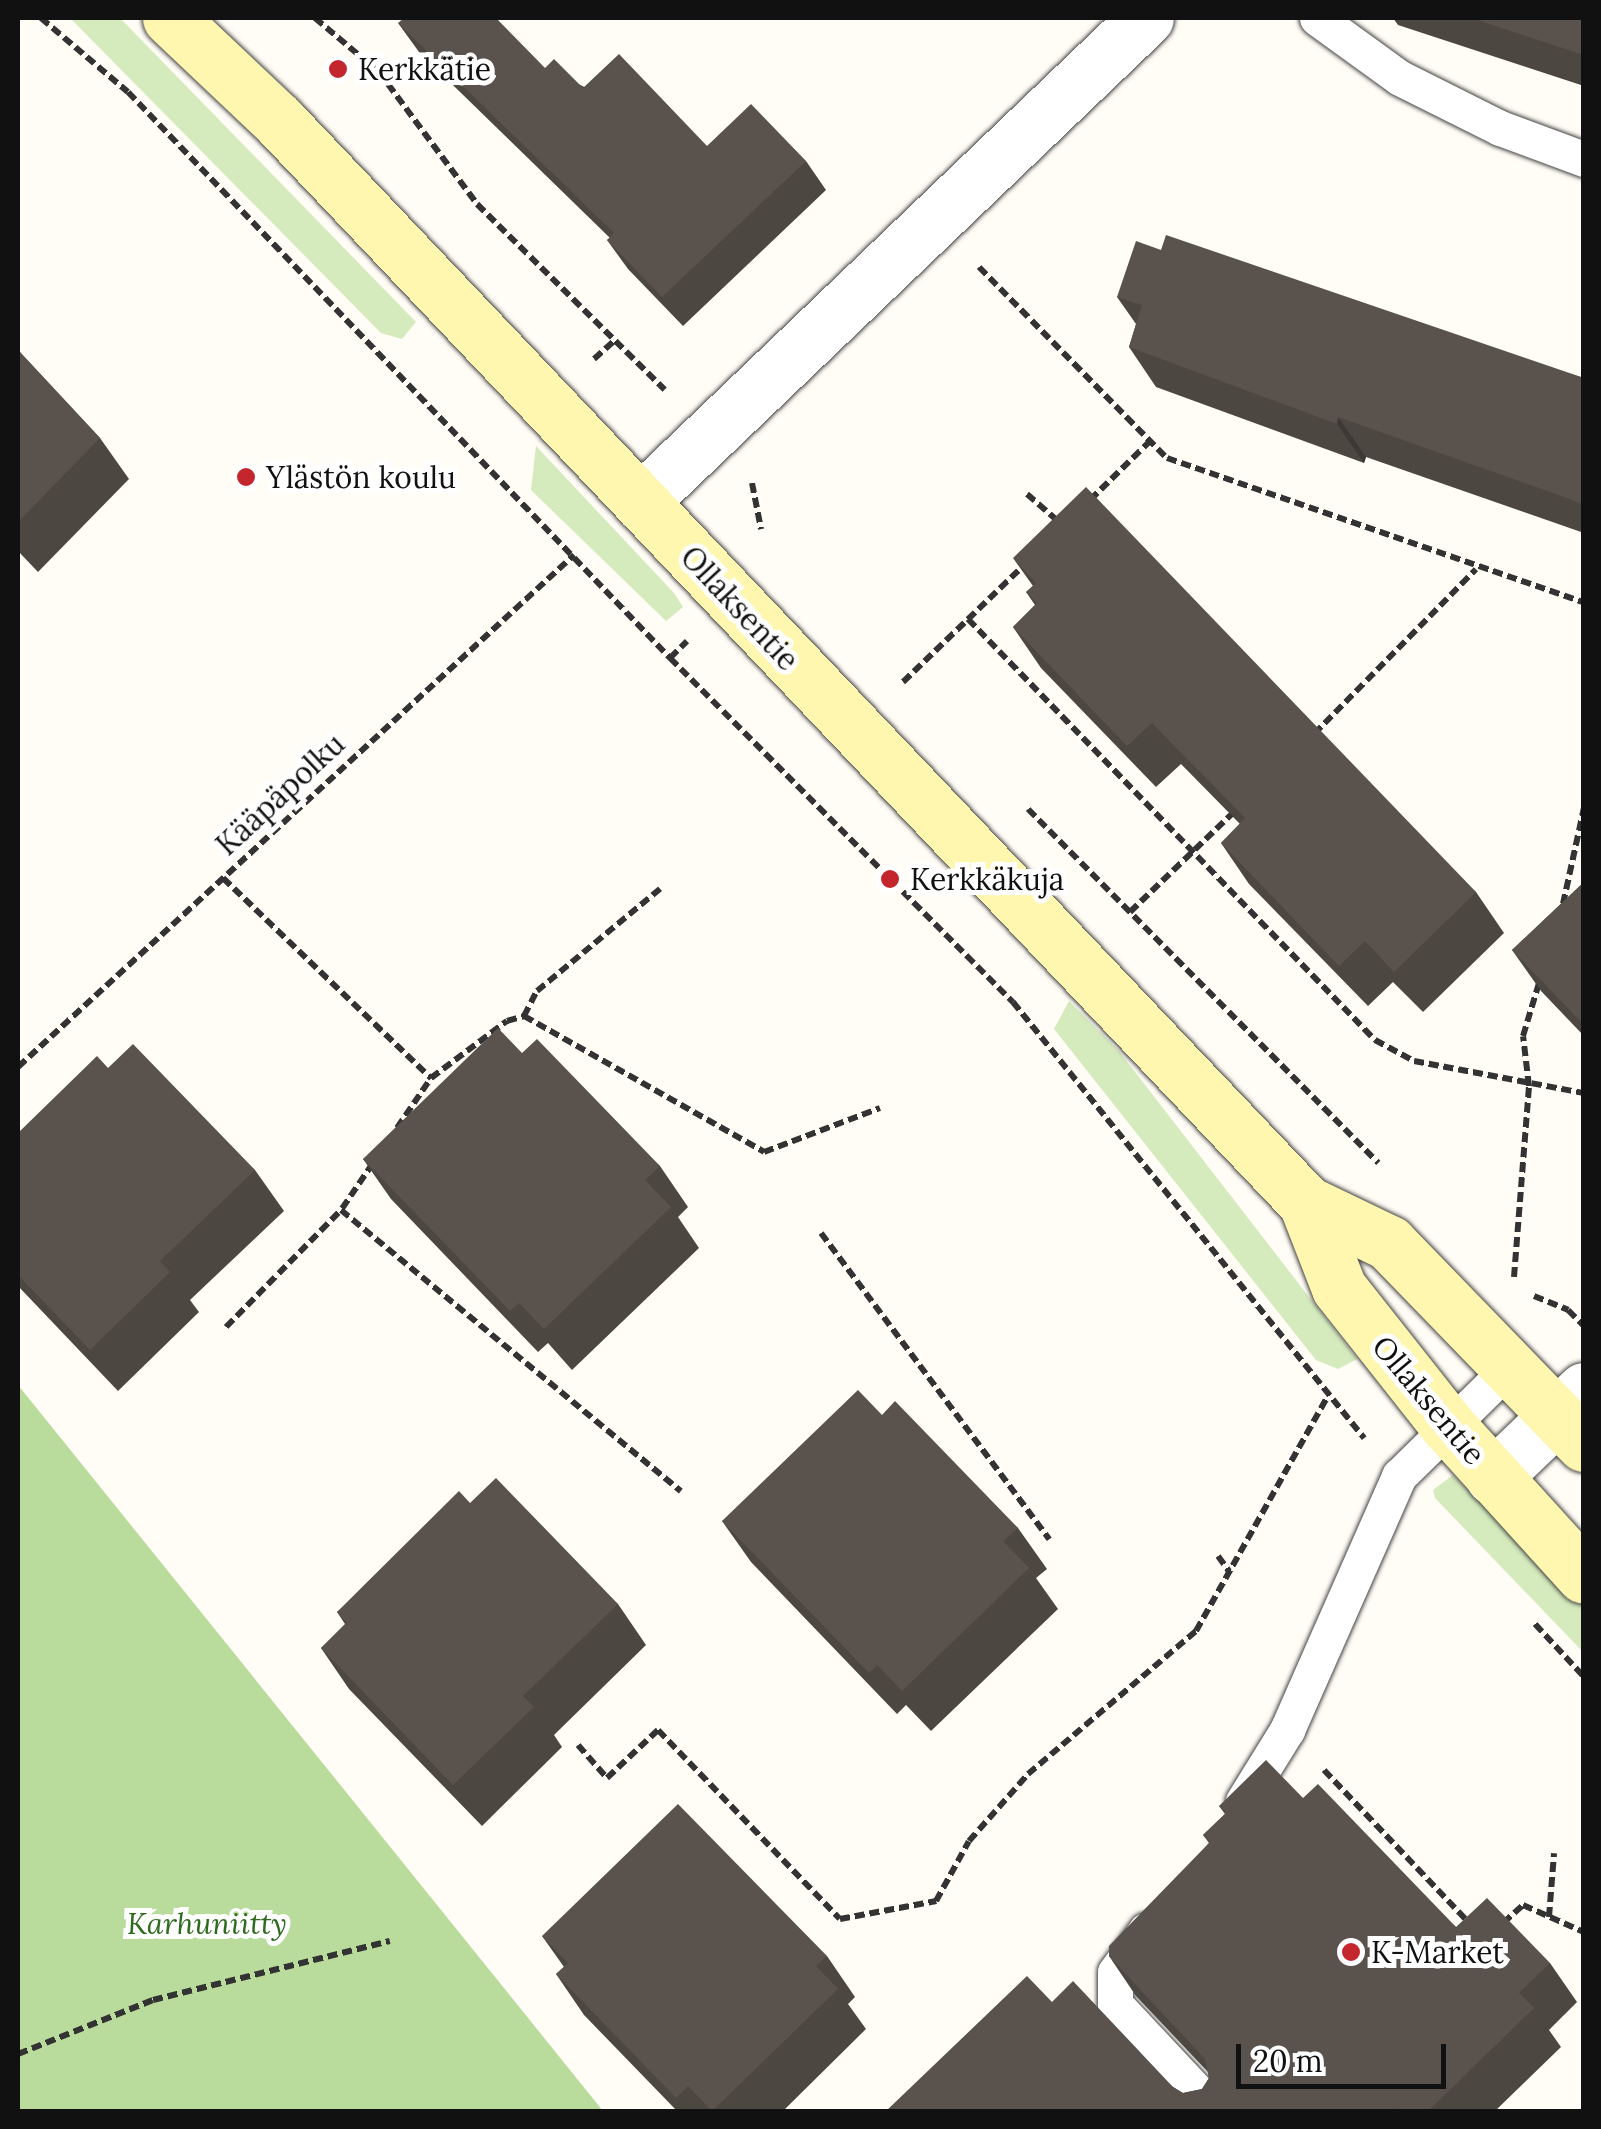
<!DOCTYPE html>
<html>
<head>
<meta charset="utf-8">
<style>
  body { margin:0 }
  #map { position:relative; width:1601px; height:2129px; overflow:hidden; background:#fffdf5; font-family:Lora,serif }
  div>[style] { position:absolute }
  .green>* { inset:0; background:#d5ebbd }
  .forest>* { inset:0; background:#b9dc9c }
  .path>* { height:6px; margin-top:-3px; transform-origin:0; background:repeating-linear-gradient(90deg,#333 0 10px,transparent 0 15px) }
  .roads { filter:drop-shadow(0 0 2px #444) drop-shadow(0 0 2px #444) }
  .lane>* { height:35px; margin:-17.5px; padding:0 17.5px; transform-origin:17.5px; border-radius:17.5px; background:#fff }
  .street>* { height:55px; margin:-27.5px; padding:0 27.5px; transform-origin:27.5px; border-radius:27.5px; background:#fff }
  .secondary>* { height:55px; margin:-27.5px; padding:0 27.5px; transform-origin:27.5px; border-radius:27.5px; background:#fff6b0 }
  .wall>* { inset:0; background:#4d4742 }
  .shaded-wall>* { inset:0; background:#3f3936 }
  .building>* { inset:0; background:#5a524d }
  .dots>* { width:28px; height:28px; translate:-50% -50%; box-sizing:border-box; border:5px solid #fff; border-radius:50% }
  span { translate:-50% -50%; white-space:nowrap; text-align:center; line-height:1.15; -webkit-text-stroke:10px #fff; paint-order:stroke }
  .poi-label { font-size:30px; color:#111 }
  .left { translate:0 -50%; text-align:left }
  .street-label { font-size:30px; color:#111 }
  .park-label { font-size:30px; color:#2f6b1f; font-style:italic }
  .frame { position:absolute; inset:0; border:20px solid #111; pointer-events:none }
  .scale { position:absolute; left:1236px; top:2044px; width:210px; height:45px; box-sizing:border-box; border:5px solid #111; border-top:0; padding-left:12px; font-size:30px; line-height:35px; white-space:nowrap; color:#111; -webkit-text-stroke:8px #fff; paint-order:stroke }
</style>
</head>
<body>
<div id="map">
  <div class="green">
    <i style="clip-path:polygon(70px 18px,120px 18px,416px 322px,402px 339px,381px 333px)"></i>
    <i style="clip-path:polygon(536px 446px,674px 593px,683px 607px,666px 621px,531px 490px)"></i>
    <i style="clip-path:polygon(1069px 1001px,1118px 1050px,1357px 1359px,1338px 1369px,1316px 1360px,1054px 1029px)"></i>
    <i style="clip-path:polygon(1453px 1475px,1583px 1605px,1583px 1652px,1435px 1498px,1433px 1490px)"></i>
  </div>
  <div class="forest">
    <i style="clip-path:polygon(18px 1385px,603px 2111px,18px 2111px)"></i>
  </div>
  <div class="path">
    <i style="left:41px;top:18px;width:114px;rotate:40.4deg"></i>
    <i style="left:128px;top:92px;width:784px;rotate:46.24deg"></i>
    <i style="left:670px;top:658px;width:486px;rotate:45.1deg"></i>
    <i style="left:1013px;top:1002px;width:560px;rotate:51.16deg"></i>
    <i style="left:315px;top:18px;width:84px;rotate:40.2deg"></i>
    <i style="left:379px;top:72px;width:164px;rotate:53.4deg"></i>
    <i style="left:477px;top:204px;width:264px;rotate:44.7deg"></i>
    <i style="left:979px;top:267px;width:268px;rotate:45.5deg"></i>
    <i style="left:1167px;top:458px;width:441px;rotate:19.1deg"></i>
    <i style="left:594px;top:359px;width:28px;rotate:-42deg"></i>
    <i style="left:752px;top:483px;width:47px;rotate:78.9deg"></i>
    <i style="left:1027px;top:494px;width:43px;rotate:41.2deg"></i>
    <i style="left:1090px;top:500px;width:84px;rotate:-44.5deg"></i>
    <i style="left:968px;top:619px;width:586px;rotate:45.97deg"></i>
    <i style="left:1375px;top:1040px;width:44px;rotate:28.3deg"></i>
    <i style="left:1414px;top:1061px;width:173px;rotate:10.7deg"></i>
    <i style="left:670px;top:658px;width:24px;rotate:-45deg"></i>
    <i style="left:903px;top:682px;width:168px;rotate:-44deg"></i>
    <i style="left:1314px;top:734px;width:231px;rotate:-45.5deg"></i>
    <i style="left:1028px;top:809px;width:498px;rotate:45.3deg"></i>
    <i style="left:223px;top:878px;width:289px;rotate:43.9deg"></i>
    <i style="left:1563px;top:904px;width:98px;rotate:-77.7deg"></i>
    <i style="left:1130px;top:912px;width:149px;rotate:-43.9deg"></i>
    <i style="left:524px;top:1016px;width:28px;rotate:-63deg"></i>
    <i style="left:537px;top:991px;width:160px;rotate:-39.7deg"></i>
    <i style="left:18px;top:1067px;width:756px;rotate:-42.64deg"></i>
    <i style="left:397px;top:1128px;width:60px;rotate:-55.8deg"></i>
    <i style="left:431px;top:1078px;width:95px;rotate:-36.9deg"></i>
    <i style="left:507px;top:1021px;width:18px;rotate:-16deg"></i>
    <i style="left:524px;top:1016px;width:276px;rotate:29.5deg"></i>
    <i style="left:764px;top:1152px;width:124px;rotate:-20.8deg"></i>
    <i style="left:373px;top:1163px;width:57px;rotate:124.2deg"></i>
    <i style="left:341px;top:1210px;width:441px;rotate:39.6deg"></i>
    <i style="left:821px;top:1233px;width:382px;rotate:53.3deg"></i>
    <i style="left:1514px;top:1277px;width:192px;rotate:-85.5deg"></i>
    <i style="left:1529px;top:1086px;width:50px;rotate:-96.8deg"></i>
    <i style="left:1523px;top:1036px;width:55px;rotate:-73.2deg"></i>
    <i style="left:1534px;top:1296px;width:37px;rotate:22deg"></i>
    <i style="left:1568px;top:1310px;width:21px;rotate:45deg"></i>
    <i style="left:226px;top:1327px;width:164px;rotate:-45.5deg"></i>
    <i style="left:1218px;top:1556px;width:19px;rotate:54deg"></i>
    <i style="left:1535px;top:1624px;width:72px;rotate:47.2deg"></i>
    <i style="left:578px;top:1745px;width:44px;rotate:48.7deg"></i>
    <i style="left:607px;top:1778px;width:70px;rotate:-43.3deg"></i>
    <i style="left:658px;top:1730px;width:262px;rotate:46.1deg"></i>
    <i style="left:840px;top:1919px;width:98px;rotate:-10.6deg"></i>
    <i style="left:936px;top:1901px;width:68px;rotate:-61.2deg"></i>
    <i style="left:969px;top:1841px;width:89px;rotate:-48.6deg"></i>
    <i style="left:1028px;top:1774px;width:221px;rotate:-40.4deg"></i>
    <i style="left:1196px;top:1631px;width:270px;rotate:-60.7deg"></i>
    <i style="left:1324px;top:1770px;width:212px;rotate:46.5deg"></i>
    <i style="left:1549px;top:1917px;width:64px;rotate:-85.5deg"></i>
    <i style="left:1503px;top:1923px;width:27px;rotate:-42deg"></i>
    <i style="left:1523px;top:1905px;width:67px;rotate:23.9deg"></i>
    <i style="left:18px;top:2054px;width:145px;rotate:-21.8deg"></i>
    <i style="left:153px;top:2000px;width:244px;rotate:-14deg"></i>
  </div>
  <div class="roads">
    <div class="lane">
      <i style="left:1317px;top:18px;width:102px;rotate:35.9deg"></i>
      <i style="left:1400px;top:78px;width:112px;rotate:26.6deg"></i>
      <i style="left:1500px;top:128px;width:90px;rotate:20.3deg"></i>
      <i style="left:1243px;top:1801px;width:84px;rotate:-58.2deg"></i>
      <i style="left:1287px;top:1730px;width:278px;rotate:-66.2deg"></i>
      <i style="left:1399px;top:1476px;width:158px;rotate:-44.5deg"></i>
      <i style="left:1146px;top:1930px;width:52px;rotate:126.4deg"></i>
      <i style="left:1115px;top:1972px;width:32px;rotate:90deg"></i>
      <i style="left:1115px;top:2004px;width:148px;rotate:46.9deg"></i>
    </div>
    <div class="street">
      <i style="left:640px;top:502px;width:700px;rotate:-43.73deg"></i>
      <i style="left:1493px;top:1477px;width:126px;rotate:-43.7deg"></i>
    </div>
    <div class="secondary">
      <i style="left:170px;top:18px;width:149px;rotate:43.4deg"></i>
      <i style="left:278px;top:120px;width:1493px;rotate:46.49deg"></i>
      <i style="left:1306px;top:1203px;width:92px;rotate:25.7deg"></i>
      <i style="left:1389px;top:1243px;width:280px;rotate:45.9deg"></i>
      <i style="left:1306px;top:1203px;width:91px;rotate:68.8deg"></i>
      <i style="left:1339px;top:1288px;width:176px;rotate:51.7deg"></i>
      <i style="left:1448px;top:1426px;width:202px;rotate:47.8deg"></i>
    </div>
  </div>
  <div class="wall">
    <i style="clip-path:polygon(1393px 18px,1584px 18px,1584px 86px,1398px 25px)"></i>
    <i style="clip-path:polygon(398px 23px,545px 68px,707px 146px,806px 161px,826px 190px,683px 326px,628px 269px,607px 240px,610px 238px,419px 52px)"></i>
    <i style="clip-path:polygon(1161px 250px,1584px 378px,1584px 533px,1366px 457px,1364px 463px,1156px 387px,1129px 347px,1136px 324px,1117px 297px)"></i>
    <i style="clip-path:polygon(18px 350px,100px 438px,129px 479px,38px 572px,18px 551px)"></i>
    <i style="clip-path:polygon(1013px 558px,1476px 892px,1504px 933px,1423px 1012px,1393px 982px,1368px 1006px,1249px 884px,1221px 843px,1240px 824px,1181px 764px,1156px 787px,1041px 668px,1013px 627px,1035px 605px,1026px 592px,1033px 586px)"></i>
    <i style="clip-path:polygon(1584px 882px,1584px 1036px,1541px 991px,1512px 950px)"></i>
    <i style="clip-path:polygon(522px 1053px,660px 1166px,688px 1207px,678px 1217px,699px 1248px,572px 1370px,548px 1343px,538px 1352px,391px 1199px,363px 1159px)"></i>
    <i style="clip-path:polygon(108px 1068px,255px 1170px,284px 1211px,190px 1300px,199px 1312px,118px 1391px,18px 1286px,18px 1133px)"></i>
    <i style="clip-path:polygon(882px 1415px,1018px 1528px,1047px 1569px,1036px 1578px,1058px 1609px,931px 1731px,906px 1705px,897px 1714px,751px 1562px,722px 1521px)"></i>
    <i style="clip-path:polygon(470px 1503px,618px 1604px,646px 1645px,554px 1735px,562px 1747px,482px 1826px,349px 1689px,321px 1648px,345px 1624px,337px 1612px)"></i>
    <i style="clip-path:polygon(1303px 1798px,1456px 1927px,1550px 1963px,1577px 2002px,1549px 2030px,1561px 2047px,1494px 2112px,885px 2112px,1052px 2002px,1173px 2087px,1183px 2093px,1202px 2089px,1209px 2078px,1208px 2072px,1136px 1996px,1109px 1956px,1209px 1843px,1203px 1835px,1225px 1814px,1219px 1806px)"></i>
    <i style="clip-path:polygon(542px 1936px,827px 1956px,855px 1997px,848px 2004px,866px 2029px,782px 2112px,678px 2112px,584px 2015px,556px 1974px,564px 1967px)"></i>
  </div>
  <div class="shaded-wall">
    <i style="clip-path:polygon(1338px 417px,1366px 457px,1364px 463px,1337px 424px)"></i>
  </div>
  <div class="building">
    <i style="clip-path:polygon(404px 18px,496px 18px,545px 68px,554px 59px,583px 88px,619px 54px,707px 146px,751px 104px,806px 161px,662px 297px,607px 240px,614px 233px,398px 23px)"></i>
    <i style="clip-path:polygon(1471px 18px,1584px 18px,1584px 55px)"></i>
    <i style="clip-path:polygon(1166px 235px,1584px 378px,1584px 505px,1570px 499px,1338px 417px,1337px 424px,1129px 347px,1142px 305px,1117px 297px,1136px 241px,1161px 250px)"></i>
    <i style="clip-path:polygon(18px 350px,100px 438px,18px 522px)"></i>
    <i style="clip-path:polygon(1086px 487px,1476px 892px,1394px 972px,1365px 941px,1339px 966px,1221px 843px,1245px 818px,1152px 723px,1127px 746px,1013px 627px,1037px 603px,1026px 592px,1036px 583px,1013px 558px)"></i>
    <i style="clip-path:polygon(1584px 882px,1584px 1025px,1512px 950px)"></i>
    <i style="clip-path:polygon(498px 1028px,522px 1053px,537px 1039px,660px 1166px,645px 1180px,671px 1207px,544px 1329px,519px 1303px,510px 1311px,363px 1159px)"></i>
    <i style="clip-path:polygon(133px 1044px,255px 1170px,160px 1261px,170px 1272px,90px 1350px,18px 1275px,18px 1133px,97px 1056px,108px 1068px)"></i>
    <i style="clip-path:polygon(858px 1390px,882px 1415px,895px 1401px,1018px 1528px,1003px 1541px,1029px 1568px,902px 1691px,877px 1665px,869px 1673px,722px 1521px)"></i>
    <i style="clip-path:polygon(496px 1478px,618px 1604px,523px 1696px,534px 1707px,453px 1785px,321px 1648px,347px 1623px,337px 1612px,459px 1491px,470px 1503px)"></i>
    <i style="clip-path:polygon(1266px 1760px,1303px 1798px,1318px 1784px,1456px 1927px,1487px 1898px,1550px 1963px,1519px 1993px,1534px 2008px,1427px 2112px,1397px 2112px,1393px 2108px,1389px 2112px,885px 2112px,1027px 1976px,1052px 2002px,1073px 1981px,1173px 2087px,1183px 2093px,1202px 2089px,1209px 2078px,1205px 2059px,1109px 1956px,1109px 1946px,1210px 1842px,1203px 1835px,1226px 1813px,1219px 1806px)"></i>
    <i style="clip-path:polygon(678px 1804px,827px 1956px,816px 1966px,838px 1989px,712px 2111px,688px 2086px,676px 2098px,556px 1974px,568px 1963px,542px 1936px)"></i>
  </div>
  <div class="dots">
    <i style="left:338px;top:69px;background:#c4262e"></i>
    <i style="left:246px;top:477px;background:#c4262e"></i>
    <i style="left:890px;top:879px;background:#c4262e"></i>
    <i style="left:1351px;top:1952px;background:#c4262e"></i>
  </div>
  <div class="poi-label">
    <span class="left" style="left:358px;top:69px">Kerkkätie</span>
    <span class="left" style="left:266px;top:477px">Ylästön koulu</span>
    <span class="left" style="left:910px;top:879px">Kerkkäkuja</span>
    <span class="left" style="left:1371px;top:1952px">K-Market</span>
  </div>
  <div class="street-label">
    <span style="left:740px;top:608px;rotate:47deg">Ollaksentie</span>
    <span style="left:280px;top:794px;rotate:-43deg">Kääpäpolku</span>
    <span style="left:1429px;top:1400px;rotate:50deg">Ollaksentie</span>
  </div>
  <div class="park-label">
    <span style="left:207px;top:1923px">Karhuniitty</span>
  </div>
  <div class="frame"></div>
  <div class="scale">20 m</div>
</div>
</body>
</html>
